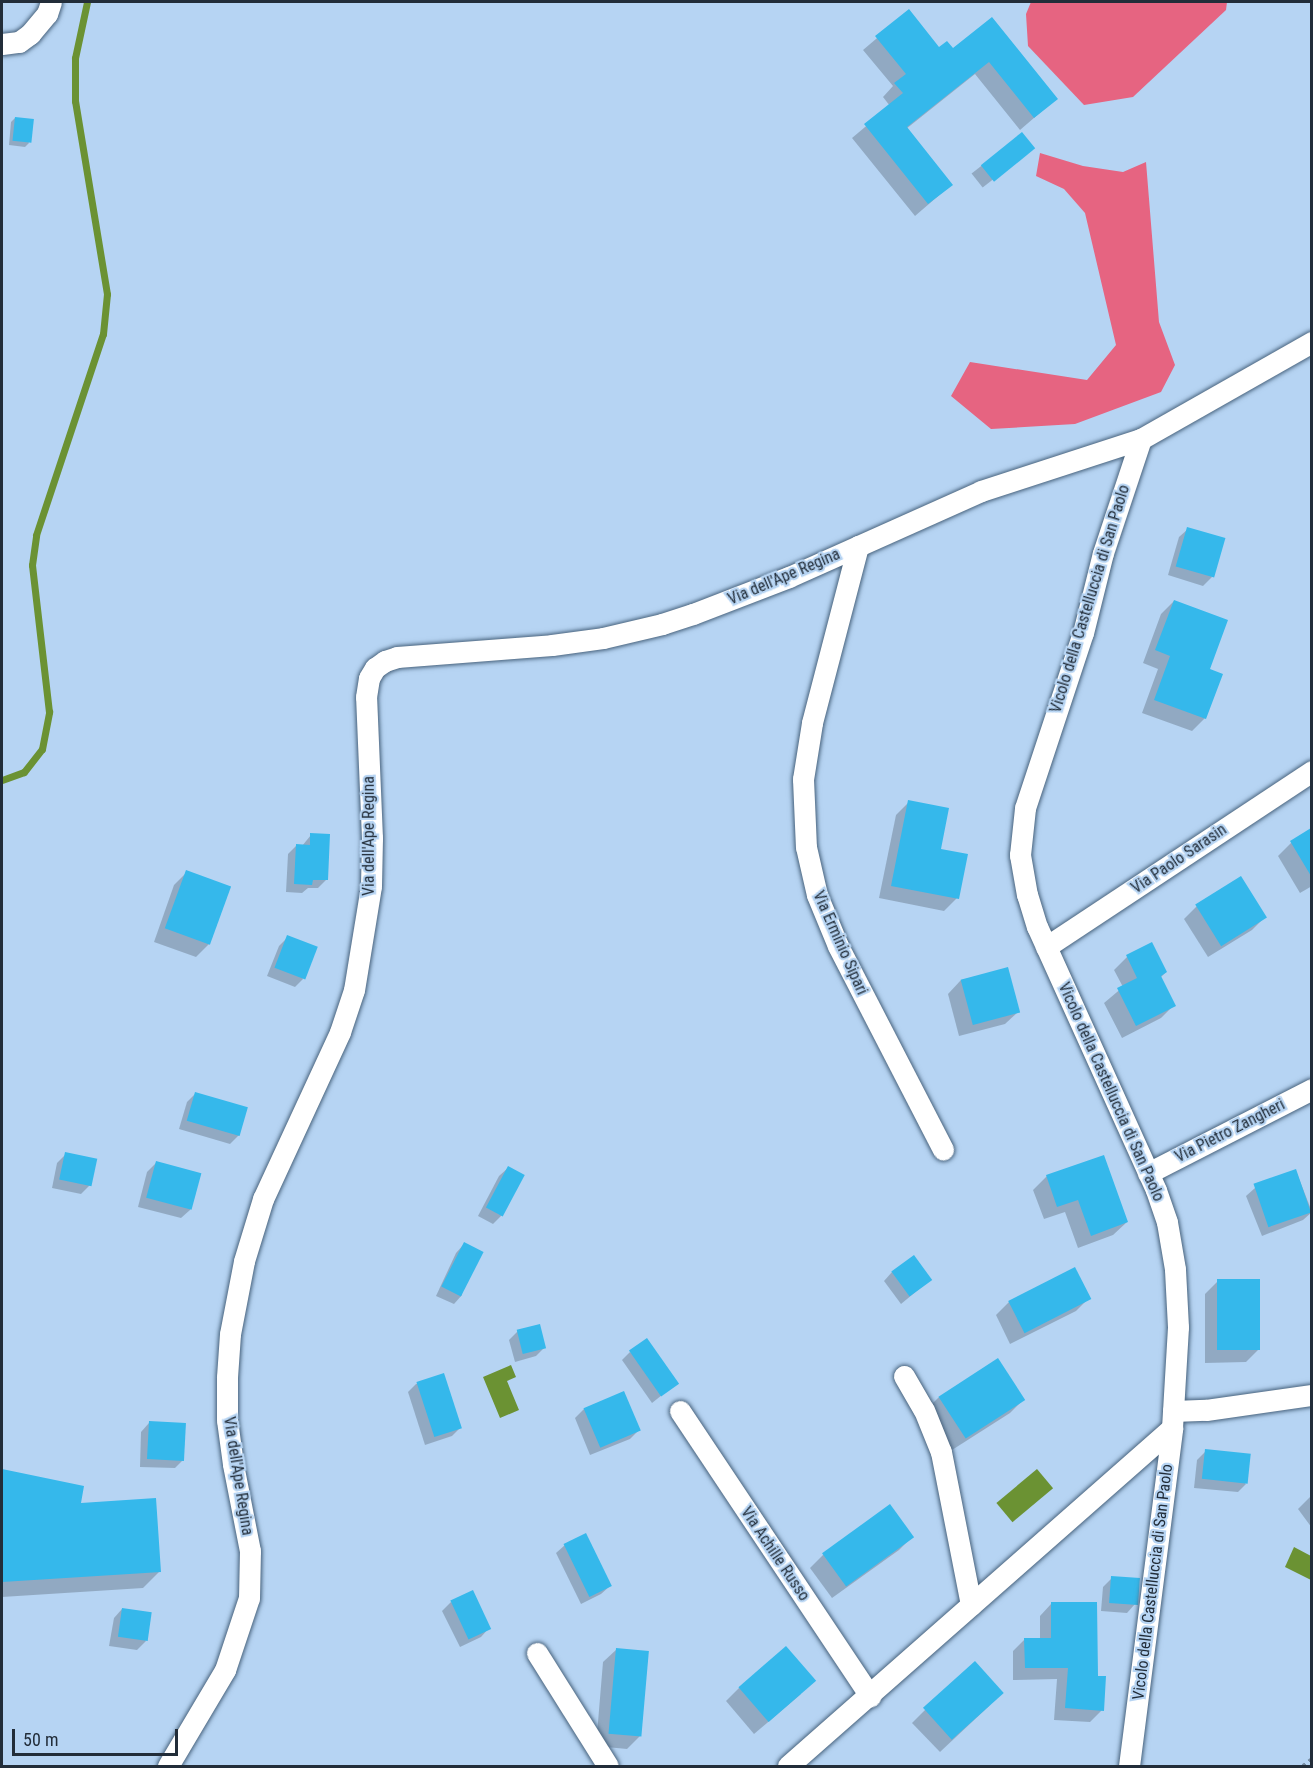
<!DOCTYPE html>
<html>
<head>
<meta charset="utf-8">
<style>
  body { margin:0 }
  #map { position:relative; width:1313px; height:1768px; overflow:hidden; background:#b6d4f3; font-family:"Roboto Condensed",sans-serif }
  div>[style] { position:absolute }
  .forest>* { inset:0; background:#e66481 }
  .water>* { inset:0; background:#6b9233; transform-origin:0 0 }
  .shadow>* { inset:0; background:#0003; transform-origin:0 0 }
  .stream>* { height:7px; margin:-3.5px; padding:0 3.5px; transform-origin:3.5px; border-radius:3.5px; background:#6b9233 }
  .building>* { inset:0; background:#35b8eb; transform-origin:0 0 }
  .path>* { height:4px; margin-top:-2px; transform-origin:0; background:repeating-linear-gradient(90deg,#758ba2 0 3px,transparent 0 7.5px) }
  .roads { filter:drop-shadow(0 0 2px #48637d) drop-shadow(0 0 2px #48637d) }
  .street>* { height:21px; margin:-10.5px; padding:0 10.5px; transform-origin:10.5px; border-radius:10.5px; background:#fff }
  span { translate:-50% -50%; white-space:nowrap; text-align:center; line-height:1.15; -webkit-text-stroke:4.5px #b6d4f3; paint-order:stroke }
  .street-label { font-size:16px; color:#222d39 }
  .frame { position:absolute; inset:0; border:3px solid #222d39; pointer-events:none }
  .scale { position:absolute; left:12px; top:1729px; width:166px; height:27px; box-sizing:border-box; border:3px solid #222d39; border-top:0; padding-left:8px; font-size:18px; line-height:21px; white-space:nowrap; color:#222d39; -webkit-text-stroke:4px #b6d4f3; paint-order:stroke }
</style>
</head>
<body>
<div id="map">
  <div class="forest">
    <i style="clip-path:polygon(1031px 2px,1227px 2px,1226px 10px,1133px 97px,1084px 105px,1028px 46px,1026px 14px)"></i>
    <i style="clip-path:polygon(1040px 153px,1083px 166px,1123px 172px,1146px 162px,1159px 322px,1175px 365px,1161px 392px,1075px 424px,991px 429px,951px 396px,970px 362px,1087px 380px,1116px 345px,1085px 213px,1064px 189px,1036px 176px)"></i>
  </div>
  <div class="water">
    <i style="clip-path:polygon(511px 1365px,516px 1377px,507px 1381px,519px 1410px,500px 1418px,483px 1377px)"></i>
    <i style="left:1037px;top:1469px;width:25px;height:53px;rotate:50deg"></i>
    <i style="clip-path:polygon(1294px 1547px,1311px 1556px,1311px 1580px,1285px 1567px)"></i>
  </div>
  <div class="shadow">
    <i style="clip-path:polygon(909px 11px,939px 49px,953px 50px,992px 19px,1056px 99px,1020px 130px,975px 74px,906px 129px,951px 185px,915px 216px,852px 138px,890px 106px,883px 97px,893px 86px,863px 50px)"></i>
    <i style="clip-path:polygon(15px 118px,29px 143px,25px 147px,9px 145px,11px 122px)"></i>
    <i style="left:1022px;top:134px;width:18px;height:64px;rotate:52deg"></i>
    <i style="clip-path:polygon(1188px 529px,1212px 577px,1203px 586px,1168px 575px,1179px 537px)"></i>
    <i style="clip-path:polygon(1174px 601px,1208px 670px,1205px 718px,1192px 731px,1142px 713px,1158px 669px,1143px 663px,1161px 614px)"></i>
    <i style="clip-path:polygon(909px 802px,939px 850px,957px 898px,944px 911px,879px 898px,896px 815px)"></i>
    <i style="clip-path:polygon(1312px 830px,1312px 886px,1300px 893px,1278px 856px,1291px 843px)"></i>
    <i style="clip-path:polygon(311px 835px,326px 880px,318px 888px,308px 888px,302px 893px,286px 892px,288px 854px,296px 846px,302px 846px)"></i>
    <i style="clip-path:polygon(187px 872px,209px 944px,196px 957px,154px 942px,174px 885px)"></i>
    <i style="clip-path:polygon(1240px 878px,1265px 917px,1252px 930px,1208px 957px,1184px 919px,1197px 906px)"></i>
    <i style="clip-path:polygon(288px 937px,303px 979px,295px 987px,267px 976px,279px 946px)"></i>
    <i style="clip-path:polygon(1151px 944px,1166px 972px,1160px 978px,1174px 1005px,1161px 1018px,1122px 1038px,1104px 1003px,1123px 987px,1114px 970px,1127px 957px)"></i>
    <i style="clip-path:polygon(1007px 969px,1019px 1011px,1005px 1024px,959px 1036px,948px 994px,961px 980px)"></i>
    <i style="clip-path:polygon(195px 1094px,239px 1135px,230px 1144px,179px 1129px,187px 1102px)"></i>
    <i style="clip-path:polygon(66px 1154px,90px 1185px,81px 1194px,52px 1188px,57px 1163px)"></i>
    <i style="clip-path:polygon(156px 1163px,199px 1174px,190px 1210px,181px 1218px,138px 1207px,147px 1172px)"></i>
    <i style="clip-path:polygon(508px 1168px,523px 1176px,502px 1215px,493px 1224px,478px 1216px,499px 1176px)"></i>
    <i style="clip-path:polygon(1296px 1171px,1312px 1212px,1303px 1220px,1262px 1236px,1246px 1196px,1255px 1188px)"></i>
    <i style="clip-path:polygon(1047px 1176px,1127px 1222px,1113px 1235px,1078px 1248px,1065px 1212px,1044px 1219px,1033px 1190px)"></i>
    <i style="clip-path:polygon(464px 1244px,462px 1295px,454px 1304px,436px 1296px,456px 1253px)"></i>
    <i style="clip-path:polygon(892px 1272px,930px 1280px,901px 1304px,884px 1281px)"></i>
    <i style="clip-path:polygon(1218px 1281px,1259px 1349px,1246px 1362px,1205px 1363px,1205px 1294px)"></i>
    <i style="clip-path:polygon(1089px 1298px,1076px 1311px,1010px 1344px,996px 1315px,1009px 1302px)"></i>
    <i style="clip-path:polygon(518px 1331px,545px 1347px,536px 1356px,515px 1362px,509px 1340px)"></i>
    <i style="clip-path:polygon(630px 1352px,677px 1383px,652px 1403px,622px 1360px)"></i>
    <i style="clip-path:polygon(443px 1375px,460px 1428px,452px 1436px,425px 1445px,408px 1392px,416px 1384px)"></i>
    <i style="clip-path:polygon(939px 1397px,1023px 1400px,1010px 1413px,952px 1450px,926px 1410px)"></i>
    <i style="clip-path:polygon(584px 1409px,639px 1430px,630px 1439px,590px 1455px,575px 1418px)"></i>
    <i style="clip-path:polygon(149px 1423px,183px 1460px,175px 1468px,140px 1467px,141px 1432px)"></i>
    <i style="clip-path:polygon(1206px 1451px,1246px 1484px,1238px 1492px,1194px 1488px,1197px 1460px)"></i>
    <i style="clip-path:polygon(2px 1471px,82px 1488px,79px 1504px,160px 1571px,143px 1588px,2px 1597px)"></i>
    <i style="clip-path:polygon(1311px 1496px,1312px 1496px,1312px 1528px,1298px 1509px)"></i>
    <i style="clip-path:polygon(912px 1537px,899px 1550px,832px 1598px,810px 1568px,823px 1555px)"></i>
    <i style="clip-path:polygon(565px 1545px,610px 1586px,601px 1594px,581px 1604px,556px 1553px)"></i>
    <i style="clip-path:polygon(1112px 1578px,1135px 1604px,1127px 1613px,1101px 1611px,1103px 1587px)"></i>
    <i style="clip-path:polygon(451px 1602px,489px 1628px,481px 1637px,460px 1647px,442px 1611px)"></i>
    <i style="clip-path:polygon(1051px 1604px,1096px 1677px,1102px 1710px,1090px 1722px,1054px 1720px,1057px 1679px,1013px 1680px,1013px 1651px,1025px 1639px,1040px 1639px,1040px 1616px)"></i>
    <i style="clip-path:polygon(122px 1609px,146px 1641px,137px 1650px,109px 1646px,114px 1618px)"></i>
    <i style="clip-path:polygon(617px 1649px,640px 1736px,627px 1749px,596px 1746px,603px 1662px)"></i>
    <i style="clip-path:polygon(739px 1688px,801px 1694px,754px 1734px,726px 1701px)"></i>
    <i style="clip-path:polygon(989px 1706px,940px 1752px,912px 1723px,925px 1710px)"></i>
  </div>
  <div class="stream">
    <i style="left:2px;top:780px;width:23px;rotate:-20deg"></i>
    <i style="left:24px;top:772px;width:29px;rotate:-52deg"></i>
    <i style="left:42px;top:749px;width:38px;rotate:-79deg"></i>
    <i style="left:49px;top:712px;width:148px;rotate:-96.6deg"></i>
    <i style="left:32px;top:565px;width:30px;rotate:-82deg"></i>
    <i style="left:36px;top:535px;width:212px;rotate:-71.6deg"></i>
    <i style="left:103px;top:334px;width:40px;rotate:-84.3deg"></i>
    <i style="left:107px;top:294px;width:196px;rotate:-99.4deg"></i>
    <i style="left:75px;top:101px;width:43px;rotate:-90deg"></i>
    <i style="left:75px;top:58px;width:57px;rotate:-77.9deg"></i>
  </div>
  <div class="building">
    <i style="clip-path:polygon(909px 9px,939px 47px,947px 41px,953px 48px,992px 17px,1058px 99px,1034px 118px,989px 62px,907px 127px,953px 185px,928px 204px,864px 124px,903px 93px,894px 83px,906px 74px,875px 36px)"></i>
    <i style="left:15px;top:117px;width:19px;height:24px;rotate:6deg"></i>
    <i style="left:1022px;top:132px;width:21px;height:53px;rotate:51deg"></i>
    <i style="left:1187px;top:527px;width:40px;height:41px;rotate:16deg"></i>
    <i style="clip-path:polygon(1174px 600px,1228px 620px,1210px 669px,1223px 674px,1206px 719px,1154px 700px,1170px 656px,1155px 650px)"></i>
    <i style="clip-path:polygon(908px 800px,949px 808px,941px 849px,968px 854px,959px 899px,891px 886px)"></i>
    <i style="clip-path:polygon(1311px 828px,1311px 876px,1290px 841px)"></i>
    <i style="clip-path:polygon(310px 833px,330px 834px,328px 880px,313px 880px,312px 885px,294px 884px,296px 844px,310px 845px)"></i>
    <i style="left:186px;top:870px;width:48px;height:62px;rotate:20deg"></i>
    <i style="left:1241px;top:876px;width:49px;height:54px;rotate:58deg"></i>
    <i style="left:287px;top:935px;width:33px;height:35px;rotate:21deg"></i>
    <i style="clip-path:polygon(1152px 942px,1167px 972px,1161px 976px,1176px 1006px,1136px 1026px,1117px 988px,1137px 978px,1126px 955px)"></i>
    <i style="left:1008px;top:967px;width:47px;height:49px;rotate:75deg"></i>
    <i style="left:195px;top:1092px;width:55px;height:30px;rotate:16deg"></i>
    <i style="left:65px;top:1152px;width:33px;height:28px;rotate:12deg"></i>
    <i style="clip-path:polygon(1104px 1155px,1128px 1222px,1091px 1236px,1078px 1200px,1057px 1207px,1046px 1175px)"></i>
    <i style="left:156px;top:1161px;width:47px;height:38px;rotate:15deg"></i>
    <i style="left:508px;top:1166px;width:19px;height:47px;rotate:28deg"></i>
    <i style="left:1296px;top:1169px;width:46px;height:45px;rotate:71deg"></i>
    <i style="left:464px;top:1242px;width:22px;height:50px;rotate:27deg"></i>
    <i style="left:914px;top:1255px;width:31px;height:28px;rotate:54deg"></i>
    <i style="left:1075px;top:1267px;width:36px;height:75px;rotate:63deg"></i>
    <i style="left:1217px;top:1279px;width:43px;height:71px"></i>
    <i style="left:540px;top:1324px;width:25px;height:24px;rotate:76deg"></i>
    <i style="left:647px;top:1338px;width:56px;height:22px;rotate:55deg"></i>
    <i style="left:998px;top:1358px;width:50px;height:71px;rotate:57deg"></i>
    <i style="left:444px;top:1373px;width:58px;height:29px;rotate:72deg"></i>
    <i style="left:624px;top:1391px;width:43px;height:44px;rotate:67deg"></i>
    <i style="left:149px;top:1421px;width:37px;height:38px;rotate:3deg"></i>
    <i style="left:1205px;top:1449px;width:46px;height:30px;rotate:6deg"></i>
    <i style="clip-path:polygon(2px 1469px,84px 1486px,81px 1503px,156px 1498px,161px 1572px,2px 1582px)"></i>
    <i style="left:890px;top:1504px;width:41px;height:84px;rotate:54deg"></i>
    <i style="left:586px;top:1533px;width:59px;height:25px;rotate:64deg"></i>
    <i style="left:1111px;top:1576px;width:29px;height:27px;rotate:4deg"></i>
    <i style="left:473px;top:1590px;width:43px;height:25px;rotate:65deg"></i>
    <i style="clip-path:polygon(1051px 1602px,1097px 1602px,1098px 1676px,1106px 1676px,1104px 1711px,1065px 1708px,1068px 1668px,1025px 1668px,1024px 1638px,1051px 1638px)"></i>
    <i style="left:122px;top:1608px;width:30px;height:29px;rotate:8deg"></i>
    <i style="left:786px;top:1646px;width:46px;height:63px;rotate:49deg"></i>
    <i style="left:616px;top:1648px;width:33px;height:86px;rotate:5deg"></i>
    <i style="left:975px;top:1661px;width:43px;height:70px;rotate:48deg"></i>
  </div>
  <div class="path">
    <i style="left:1303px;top:1766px;width:11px;rotate:-38deg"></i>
  </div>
  <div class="roads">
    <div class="street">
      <i style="left:2px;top:44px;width:17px;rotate:-7deg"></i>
      <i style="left:19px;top:42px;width:14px;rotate:-36deg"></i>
      <i style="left:30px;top:34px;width:26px;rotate:-50deg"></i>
      <i style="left:47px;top:14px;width:13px;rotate:-72deg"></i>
      <i style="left:858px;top:546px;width:183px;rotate:104.6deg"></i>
      <i style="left:812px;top:723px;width:57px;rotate:99.1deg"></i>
      <i style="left:803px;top:779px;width:68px;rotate:87.5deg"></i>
      <i style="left:806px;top:847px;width:49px;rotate:77.1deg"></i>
      <i style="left:817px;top:895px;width:55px;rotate:67.6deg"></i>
      <i style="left:838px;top:946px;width:229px;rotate:62.7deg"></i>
      <i style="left:1046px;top:947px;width:319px;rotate:-33.5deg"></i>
      <i style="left:1148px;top:1173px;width:184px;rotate:-27.1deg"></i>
      <i style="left:904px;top:1376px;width:39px;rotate:60deg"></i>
      <i style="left:924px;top:1410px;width:45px;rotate:68deg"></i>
      <i style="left:941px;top:1452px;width:156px;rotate:78.9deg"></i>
      <i style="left:680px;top:1411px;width:343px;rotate:56.3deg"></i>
      <i style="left:1173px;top:1411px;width:33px;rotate:-2deg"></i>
      <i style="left:1206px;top:1410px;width:107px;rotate:-8.1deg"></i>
      <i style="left:537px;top:1653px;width:133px;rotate:57.9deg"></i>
      <i style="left:168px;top:1766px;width:112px;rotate:-59.3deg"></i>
      <i style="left:225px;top:1670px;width:76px;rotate:-71.6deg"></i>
      <i style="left:249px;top:1598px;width:47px;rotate:-88.8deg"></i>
      <i style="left:250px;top:1551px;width:89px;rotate:-101.1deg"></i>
      <i style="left:233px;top:1464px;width:44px;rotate:-97.8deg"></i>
      <i style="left:227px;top:1420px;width:43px;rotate:-90deg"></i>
      <i style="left:227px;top:1377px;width:43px;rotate:-86deg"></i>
      <i style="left:230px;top:1334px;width:74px;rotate:-79.1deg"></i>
      <i style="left:244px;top:1261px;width:65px;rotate:-73deg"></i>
      <i style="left:263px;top:1199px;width:184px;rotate:-65.2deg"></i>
      <i style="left:340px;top:1032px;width:44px;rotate:-71.6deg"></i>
      <i style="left:354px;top:990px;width:105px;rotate:-80.7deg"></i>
      <i style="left:371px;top:886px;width:48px;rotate:-88.8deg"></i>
      <i style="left:372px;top:838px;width:141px;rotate:-92.4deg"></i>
      <i style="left:366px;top:697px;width:19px;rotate:-81deg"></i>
      <i style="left:369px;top:678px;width:12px;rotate:-59deg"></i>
      <i style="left:375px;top:668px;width:12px;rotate:-35deg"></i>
      <i style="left:385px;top:661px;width:13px;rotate:-18deg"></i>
      <i style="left:397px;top:657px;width:155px;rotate:-4.4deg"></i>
      <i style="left:552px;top:645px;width:51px;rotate:-7.8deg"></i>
      <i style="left:603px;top:638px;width:61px;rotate:-13.3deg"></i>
      <i style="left:662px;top:624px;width:33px;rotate:-18deg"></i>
      <i style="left:693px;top:614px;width:103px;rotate:-21.1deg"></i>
      <i style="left:789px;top:577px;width:210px;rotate:-24.1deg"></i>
      <i style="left:981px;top:491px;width:168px;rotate:-18deg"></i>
      <i style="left:1141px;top:439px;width:197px;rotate:-29.6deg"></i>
      <i style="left:788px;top:1766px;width:512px;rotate:-41.35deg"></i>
      <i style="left:1129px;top:1766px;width:341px;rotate:-82.7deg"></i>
      <i style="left:1172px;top:1428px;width:101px;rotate:-86.6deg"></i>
      <i style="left:1178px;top:1327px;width:58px;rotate:-93deg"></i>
      <i style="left:1175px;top:1269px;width:48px;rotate:-99.7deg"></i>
      <i style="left:1167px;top:1222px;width:34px;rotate:-109deg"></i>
      <i style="left:1156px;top:1190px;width:289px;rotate:-114.3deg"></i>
      <i style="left:1037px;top:927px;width:34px;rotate:-107deg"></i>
      <i style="left:1027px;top:895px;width:41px;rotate:-99.9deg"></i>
      <i style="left:1020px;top:855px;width:47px;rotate:-83.9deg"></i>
      <i style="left:1025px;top:808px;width:184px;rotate:-71.7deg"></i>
      <i style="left:1083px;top:633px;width:82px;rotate:-76deg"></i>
      <i style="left:1103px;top:553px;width:120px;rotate:-71.6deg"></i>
    </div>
  </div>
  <div class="street-label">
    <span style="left:784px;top:577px;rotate:-23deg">Via dell'Ape Regina</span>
    <span style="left:1090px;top:599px;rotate:-73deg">Vicolo della Castelluccia di San Paolo</span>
    <span style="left:369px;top:836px;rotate:-90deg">Via dell'Ape Regina</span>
    <span style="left:1179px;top:859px;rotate:-34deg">Via Paolo Sarasin</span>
    <span style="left:840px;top:943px;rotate:66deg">Via Erminio Sipari</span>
    <span style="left:1111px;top:1092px;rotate:66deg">Vicolo della Castelluccia di San Paolo</span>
    <span style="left:1230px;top:1131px;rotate:-27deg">Via Pietro Zangheri</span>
    <span style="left:238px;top:1476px;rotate:81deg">Via dell'Ape Regina</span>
    <span style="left:775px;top:1554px;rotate:56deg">Via Achille Russo</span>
    <span style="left:1153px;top:1582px;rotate:-83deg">Vicolo della Castelluccia di San Paolo</span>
  </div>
  <div class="frame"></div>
  <div class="scale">50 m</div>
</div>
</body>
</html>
